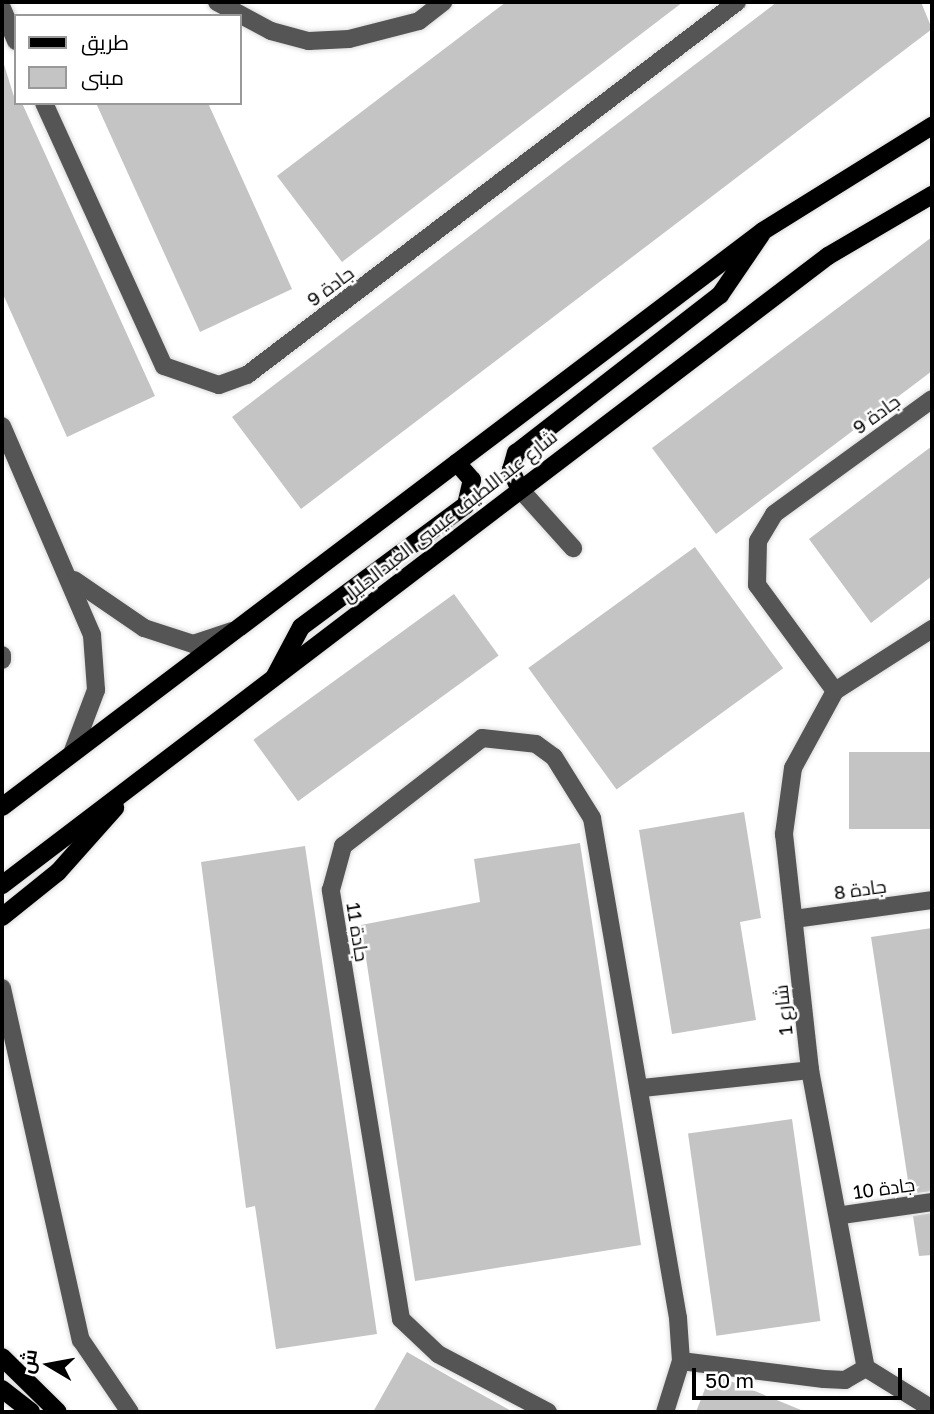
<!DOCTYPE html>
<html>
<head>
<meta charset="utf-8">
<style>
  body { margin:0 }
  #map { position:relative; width:934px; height:1414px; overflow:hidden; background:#fff; font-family:"Golos Text",Cairo,sans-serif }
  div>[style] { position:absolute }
  .building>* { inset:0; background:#c4c4c4; transform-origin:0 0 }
  .roads { filter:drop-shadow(0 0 2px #dbdbdb) drop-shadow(0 0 2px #dbdbdb) }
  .minor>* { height:18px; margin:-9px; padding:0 9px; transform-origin:9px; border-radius:9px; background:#555 }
  .major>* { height:18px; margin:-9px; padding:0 9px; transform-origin:9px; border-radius:9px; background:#000 }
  span { translate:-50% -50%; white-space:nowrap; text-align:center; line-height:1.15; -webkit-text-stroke:5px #fff; paint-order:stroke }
  .street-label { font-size:19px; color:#000 }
  .frame { position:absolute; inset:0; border:4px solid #000; pointer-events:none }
  .legend { position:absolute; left:14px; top:14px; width:228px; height:91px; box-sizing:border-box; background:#fff; border:2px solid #999; margin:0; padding:9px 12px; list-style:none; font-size:21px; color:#000 }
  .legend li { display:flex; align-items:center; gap:14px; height:35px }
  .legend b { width:35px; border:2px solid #999 }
  .north { position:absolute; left:14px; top:1330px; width:70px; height:70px; -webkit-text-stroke:5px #fff; paint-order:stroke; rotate:280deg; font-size:19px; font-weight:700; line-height:28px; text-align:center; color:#000 }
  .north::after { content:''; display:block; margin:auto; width:24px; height:32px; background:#000; clip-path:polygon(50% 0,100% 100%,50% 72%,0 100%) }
  .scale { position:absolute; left:692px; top:1368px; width:210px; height:32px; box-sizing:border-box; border:4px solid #000; border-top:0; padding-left:9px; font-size:21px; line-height:24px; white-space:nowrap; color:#000; -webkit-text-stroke:5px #fff; paint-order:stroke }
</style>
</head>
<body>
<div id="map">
  <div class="building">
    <i style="clip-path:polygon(506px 2px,683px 2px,342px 262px,277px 176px)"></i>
    <i style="clip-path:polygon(777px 2px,921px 2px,932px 29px,301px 509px,232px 417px)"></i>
    <i style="clip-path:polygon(2px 58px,16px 103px,22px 103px,155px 396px,67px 437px,2px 292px)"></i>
    <i style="clip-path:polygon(96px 103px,208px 103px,292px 289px,200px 332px)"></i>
    <i style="clip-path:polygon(932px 237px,932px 371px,716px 534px,652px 448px)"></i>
    <i style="clip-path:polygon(932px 446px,932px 576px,871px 623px,809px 539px)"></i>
    <i style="left:695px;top:547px;width:150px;height:206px;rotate:54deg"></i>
    <i style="left:454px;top:594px;width:76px;height:248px;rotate:54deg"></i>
    <i style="left:932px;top:752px;width:77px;height:83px;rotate:90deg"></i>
    <i style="clip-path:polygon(744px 812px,761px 918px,740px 922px,756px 1020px,672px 1034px,639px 830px)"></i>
    <i style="clip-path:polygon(580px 843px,641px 1245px,415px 1281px,361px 925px,480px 902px,474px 859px)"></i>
    <i style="clip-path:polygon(305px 846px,377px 1334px,276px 1349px,255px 1206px,246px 1208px,201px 862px)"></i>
    <i style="clip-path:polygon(932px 928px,932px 1191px,910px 1194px,871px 937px)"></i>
    <i style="left:792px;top:1119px;width:204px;height:105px;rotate:82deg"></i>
    <i style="clip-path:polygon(932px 1213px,932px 1255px,919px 1256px,913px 1216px)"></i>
    <i style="clip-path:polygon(407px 1352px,452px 1378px,513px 1412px,373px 1412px)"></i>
    <i style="clip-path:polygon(710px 1376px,723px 1378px,806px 1412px,696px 1412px)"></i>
  </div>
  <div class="roads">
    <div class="minor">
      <i style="left:217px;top:2px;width:61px;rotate:28.2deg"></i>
      <i style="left:271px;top:31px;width:39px;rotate:15deg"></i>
      <i style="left:309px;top:41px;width:40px;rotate:-2.9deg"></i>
      <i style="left:349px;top:39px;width:72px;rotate:-14.4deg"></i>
      <i style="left:419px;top:21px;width:31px;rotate:-38deg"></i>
      <i style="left:2px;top:8px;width:36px;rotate:67deg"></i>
      <i style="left:44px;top:103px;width:289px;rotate:65.5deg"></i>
      <i style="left:164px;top:366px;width:58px;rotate:19.1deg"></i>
      <i style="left:219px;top:385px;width:30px;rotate:-20deg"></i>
      <i style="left:247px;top:375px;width:616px;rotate:-37.28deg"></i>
      <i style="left:2px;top:426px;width:228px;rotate:66.7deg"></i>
      <i style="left:92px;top:635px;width:55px;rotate:85.8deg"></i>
      <i style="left:96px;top:690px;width:65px;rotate:110.7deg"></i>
      <i style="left:519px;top:488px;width:81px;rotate:48deg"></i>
      <i style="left:74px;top:580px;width:85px;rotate:34.4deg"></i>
      <i style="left:144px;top:628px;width:52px;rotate:18.1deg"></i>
      <i style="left:193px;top:644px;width:41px;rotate:-18.4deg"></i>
      <i style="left:932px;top:629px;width:115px;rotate:147.4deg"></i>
      <i style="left:835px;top:691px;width:88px;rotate:118.6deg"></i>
      <i style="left:793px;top:768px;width:67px;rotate:97.8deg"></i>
      <i style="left:784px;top:834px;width:237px;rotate:83.7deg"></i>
      <i style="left:810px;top:1070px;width:303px;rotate:79.4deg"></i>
      <i style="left:866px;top:1368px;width:78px;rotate:31.8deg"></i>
      <i style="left:2px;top:655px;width:5px;rotate:90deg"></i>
      <i style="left:835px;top:691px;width:132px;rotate:-126.3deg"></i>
      <i style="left:757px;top:585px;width:44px;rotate:-88.7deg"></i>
      <i style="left:758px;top:541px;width:31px;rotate:-59deg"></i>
      <i style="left:774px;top:514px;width:195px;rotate:-36deg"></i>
      <i style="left:794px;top:919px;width:139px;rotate:-7.8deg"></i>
      <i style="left:2px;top:988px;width:361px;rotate:77.4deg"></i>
      <i style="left:81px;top:1340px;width:87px;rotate:55.8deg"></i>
      <i style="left:642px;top:1088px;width:169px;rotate:-6.1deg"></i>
      <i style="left:842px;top:1215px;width:91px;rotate:-8.2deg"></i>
      <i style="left:681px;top:1361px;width:144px;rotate:7.2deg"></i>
      <i style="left:824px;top:1379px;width:21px;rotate:3deg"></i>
      <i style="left:845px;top:1380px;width:24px;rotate:-30deg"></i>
      <i style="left:548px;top:1412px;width:124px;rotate:-152.2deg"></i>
      <i style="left:438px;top:1354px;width:51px;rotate:-136.6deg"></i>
      <i style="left:401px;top:1319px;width:435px;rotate:-99.3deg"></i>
      <i style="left:331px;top:890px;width:46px;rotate:-74.7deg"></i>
      <i style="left:343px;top:846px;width:176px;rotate:-37.8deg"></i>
      <i style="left:482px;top:738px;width:54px;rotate:6.3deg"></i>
      <i style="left:536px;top:744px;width:22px;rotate:36deg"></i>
      <i style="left:554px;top:757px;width:72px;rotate:58.1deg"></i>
      <i style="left:592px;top:818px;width:507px;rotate:80.24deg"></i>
      <i style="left:678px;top:1318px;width:43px;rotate:86deg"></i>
      <i style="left:681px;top:1361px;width:53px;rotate:107.4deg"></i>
    </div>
    <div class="major">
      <i style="left:519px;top:488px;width:20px;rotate:-114deg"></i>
      <i style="left:511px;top:470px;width:18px;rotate:-74deg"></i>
      <i style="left:516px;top:453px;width:258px;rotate:-37.8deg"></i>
      <i style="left:720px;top:295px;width:73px;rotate:-55.7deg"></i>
      <i style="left:275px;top:676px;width:55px;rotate:-62deg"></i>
      <i style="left:301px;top:627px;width:205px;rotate:-36.5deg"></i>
      <i style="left:466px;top:505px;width:26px;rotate:-77deg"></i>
      <i style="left:472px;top:480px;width:23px;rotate:-131deg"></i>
      <i style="left:2px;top:807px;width:954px;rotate:-37.12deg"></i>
      <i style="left:763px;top:231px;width:199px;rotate:-31.9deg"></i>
      <i style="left:2px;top:885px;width:1038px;rotate:-37.29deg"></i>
      <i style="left:828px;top:256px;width:121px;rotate:-30.4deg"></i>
      <i style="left:2px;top:917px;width:72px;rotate:-38.8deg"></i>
      <i style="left:58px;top:872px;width:86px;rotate:-48.3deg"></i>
      <i style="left:2px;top:1357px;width:78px;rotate:44.5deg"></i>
      <i style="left:2px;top:1389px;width:37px;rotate:38deg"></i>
    </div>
  </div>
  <div class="street-label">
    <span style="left:330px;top:286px;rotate:-37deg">جادة 9</span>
    <span style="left:876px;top:414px;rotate:-36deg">جادة 9</span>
    <span style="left:449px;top:516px;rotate:-38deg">شارع عبداللطيف عيسى العبدالجليل</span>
    <span style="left:860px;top:889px;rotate:-8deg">جادة 8</span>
    <span style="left:358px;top:932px;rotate:81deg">جادة 11</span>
    <span style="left:783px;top:1010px;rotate:-96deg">شارع 1</span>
    <span style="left:884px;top:1188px;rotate:-8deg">جادة 10</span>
  </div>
  <div class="frame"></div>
  <ul class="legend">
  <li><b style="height:9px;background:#000"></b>طريق</li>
  <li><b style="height:19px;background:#c4c4c4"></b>مبنى</li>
  </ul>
  <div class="north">ش</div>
  <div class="scale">50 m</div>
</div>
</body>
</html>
